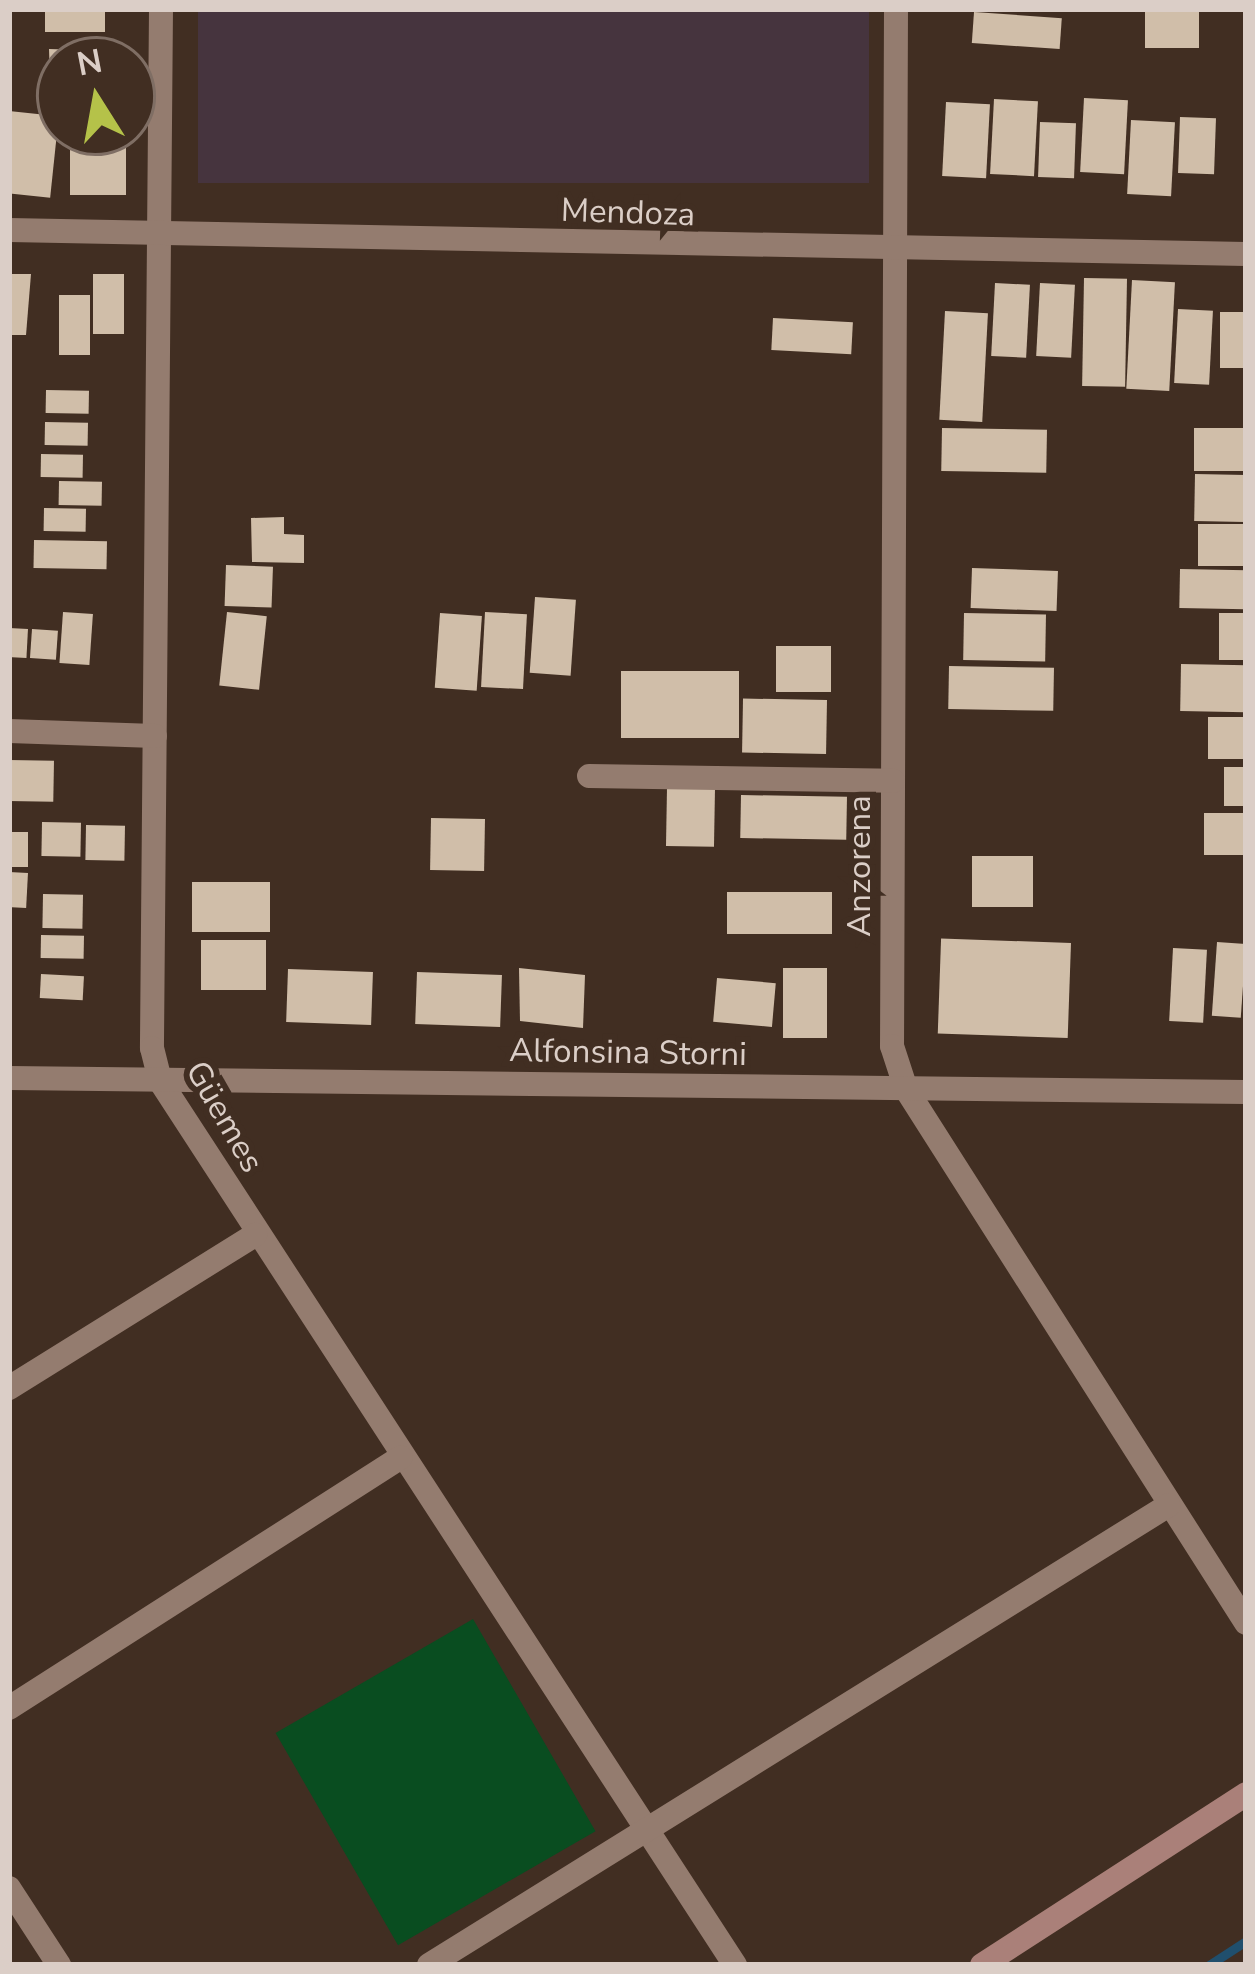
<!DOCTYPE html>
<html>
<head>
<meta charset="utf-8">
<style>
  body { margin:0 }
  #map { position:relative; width:1255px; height:1974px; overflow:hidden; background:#412e22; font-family:"Nunito Sans",sans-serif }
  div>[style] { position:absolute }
  .education>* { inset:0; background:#46343e; transform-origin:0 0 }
  .green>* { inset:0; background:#094d20; transform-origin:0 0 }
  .stream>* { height:9px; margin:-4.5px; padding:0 4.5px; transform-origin:4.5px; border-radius:4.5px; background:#204f6d }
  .building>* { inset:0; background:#d0bea9; transform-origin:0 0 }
  .street>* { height:24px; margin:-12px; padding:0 12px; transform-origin:12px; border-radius:12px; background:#947c6f }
  .secondary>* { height:24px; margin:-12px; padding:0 12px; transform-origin:12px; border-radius:12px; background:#aa8079 }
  span { translate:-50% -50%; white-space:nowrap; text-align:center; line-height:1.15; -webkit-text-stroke:12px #412e22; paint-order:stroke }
  .street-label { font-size:33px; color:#dbcec7 }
  .frame { position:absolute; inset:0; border:12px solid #dbcec7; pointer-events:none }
  .north { position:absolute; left:36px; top:36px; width:120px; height:120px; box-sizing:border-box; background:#412e22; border:3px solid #7f6e64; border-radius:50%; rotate:349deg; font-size:33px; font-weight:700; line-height:48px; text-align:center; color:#dbcec7 }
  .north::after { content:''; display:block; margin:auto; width:42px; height:54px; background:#b5c249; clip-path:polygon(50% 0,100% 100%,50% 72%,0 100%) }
</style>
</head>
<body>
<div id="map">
  <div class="education">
    <i style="left:198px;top:9px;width:671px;height:174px"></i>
  </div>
  <div class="green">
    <i style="left:473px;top:1619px;width:245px;height:228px;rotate:60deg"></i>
  </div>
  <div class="stream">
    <i style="left:1209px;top:1965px;width:44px;rotate:-33deg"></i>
  </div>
  <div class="building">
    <i style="left:45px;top:9px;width:60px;height:23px"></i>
    <i style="left:1145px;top:9px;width:54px;height:39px"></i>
    <i style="left:974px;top:12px;width:88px;height:31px;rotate:4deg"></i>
    <i style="clip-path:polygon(49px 49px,110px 51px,110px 60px,60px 60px,60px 82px,50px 81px)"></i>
    <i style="left:1084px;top:98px;width:44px;height:74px;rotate:3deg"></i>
    <i style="left:994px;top:99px;width:44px;height:75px;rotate:3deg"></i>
    <i style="left:946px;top:102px;width:44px;height:74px;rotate:3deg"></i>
    <i style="left:9px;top:111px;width:50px;height:82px;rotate:6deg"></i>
    <i style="left:1180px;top:117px;width:36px;height:56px;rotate:2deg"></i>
    <i style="left:1131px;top:120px;width:44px;height:74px;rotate:3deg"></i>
    <i style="left:1040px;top:122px;width:36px;height:55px;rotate:2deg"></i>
    <i style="left:70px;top:132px;width:56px;height:63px"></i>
    <i style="clip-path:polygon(9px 274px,31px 274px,26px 335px,9px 335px)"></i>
    <i style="left:93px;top:274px;width:31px;height:60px"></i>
    <i style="left:1084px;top:278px;width:43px;height:108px;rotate:1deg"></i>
    <i style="left:1132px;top:280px;width:43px;height:109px;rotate:3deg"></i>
    <i style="left:995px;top:283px;width:35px;height:73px;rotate:3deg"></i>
    <i style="left:1040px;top:283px;width:35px;height:73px;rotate:3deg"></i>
    <i style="left:59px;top:295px;width:31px;height:60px"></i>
    <i style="left:1178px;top:309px;width:35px;height:74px;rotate:3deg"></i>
    <i style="left:945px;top:311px;width:43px;height:109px;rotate:3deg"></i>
    <i style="left:1246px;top:312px;width:56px;height:26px;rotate:90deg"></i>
    <i style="left:773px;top:318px;width:80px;height:32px;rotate:3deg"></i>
    <i style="left:46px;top:390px;width:43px;height:23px;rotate:1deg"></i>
    <i style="left:45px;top:422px;width:43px;height:23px;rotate:1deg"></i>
    <i style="left:942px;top:428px;width:105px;height:43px;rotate:1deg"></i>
    <i style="left:1194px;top:428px;width:52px;height:43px"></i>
    <i style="left:41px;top:454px;width:42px;height:23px;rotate:1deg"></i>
    <i style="left:1195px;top:474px;width:51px;height:47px;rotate:1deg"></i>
    <i style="left:59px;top:481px;width:43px;height:24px;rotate:1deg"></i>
    <i style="left:44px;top:508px;width:42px;height:23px;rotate:1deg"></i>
    <i style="clip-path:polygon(284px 517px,284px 534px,304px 535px,304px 563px,252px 562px,251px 518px)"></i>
    <i style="left:1198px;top:524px;width:48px;height:42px"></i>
    <i style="left:34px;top:540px;width:73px;height:28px;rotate:1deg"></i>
    <i style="left:226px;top:565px;width:47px;height:41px;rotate:2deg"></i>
    <i style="left:972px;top:568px;width:86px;height:40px;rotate:2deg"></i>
    <i style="left:1180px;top:569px;width:66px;height:39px;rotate:1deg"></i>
    <i style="left:535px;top:597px;width:41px;height:76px;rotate:4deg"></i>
    <i style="left:63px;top:612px;width:30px;height:51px;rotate:4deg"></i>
    <i style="left:227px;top:612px;width:40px;height:74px;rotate:6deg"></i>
    <i style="left:485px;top:612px;width:42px;height:75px;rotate:3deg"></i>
    <i style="left:440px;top:613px;width:42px;height:75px;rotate:4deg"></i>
    <i style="left:964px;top:613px;width:82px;height:47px;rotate:1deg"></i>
    <i style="left:1219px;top:613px;width:27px;height:47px"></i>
    <i style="left:9px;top:628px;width:19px;height:29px;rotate:3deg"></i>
    <i style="left:32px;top:629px;width:26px;height:29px;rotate:4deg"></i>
    <i style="left:776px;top:646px;width:55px;height:46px"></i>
    <i style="left:1181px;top:664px;width:65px;height:47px;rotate:1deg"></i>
    <i style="left:949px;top:666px;width:105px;height:43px;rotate:1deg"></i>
    <i style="left:621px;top:671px;width:118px;height:67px"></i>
    <i style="left:827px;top:700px;width:54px;height:84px;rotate:91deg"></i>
    <i style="left:1208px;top:717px;width:38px;height:42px"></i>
    <i style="left:9px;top:760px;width:45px;height:41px;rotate:1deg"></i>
    <i style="left:1224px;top:767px;width:22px;height:39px"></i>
    <i style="left:667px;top:788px;width:48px;height:58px;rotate:1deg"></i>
    <i style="left:741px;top:795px;width:106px;height:43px;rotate:1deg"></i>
    <i style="left:1204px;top:813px;width:42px;height:42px"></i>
    <i style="left:431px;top:818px;width:54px;height:52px;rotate:1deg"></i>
    <i style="left:42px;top:822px;width:39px;height:34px;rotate:1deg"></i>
    <i style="left:86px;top:825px;width:39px;height:35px;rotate:1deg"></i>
    <i style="left:9px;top:832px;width:19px;height:35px"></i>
    <i style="left:972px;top:856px;width:61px;height:51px"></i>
    <i style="left:9px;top:872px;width:19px;height:35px;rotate:3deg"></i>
    <i style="left:192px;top:882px;width:78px;height:50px"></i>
    <i style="left:727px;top:892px;width:105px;height:42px"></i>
    <i style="left:43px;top:894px;width:40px;height:34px;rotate:1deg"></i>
    <i style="left:41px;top:935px;width:43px;height:23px;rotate:1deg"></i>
    <i style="left:201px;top:940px;width:65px;height:50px"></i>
    <i style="left:1217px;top:942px;width:29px;height:74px;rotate:4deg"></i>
    <i style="left:1071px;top:943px;width:95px;height:130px;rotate:92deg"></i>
    <i style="left:1173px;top:948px;width:34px;height:73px;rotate:3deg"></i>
    <i style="clip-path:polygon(519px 968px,585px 975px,583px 1028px,520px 1021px)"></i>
    <i style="left:783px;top:968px;width:44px;height:70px"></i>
    <i style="left:288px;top:969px;width:85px;height:53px;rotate:2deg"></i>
    <i style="left:417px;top:972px;width:85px;height:52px;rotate:2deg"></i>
    <i style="left:41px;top:974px;width:43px;height:24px;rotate:3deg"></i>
    <i style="left:717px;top:978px;width:59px;height:44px;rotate:5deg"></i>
  </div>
  <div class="street">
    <i style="left:161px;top:9px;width:1039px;rotate:90.5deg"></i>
    <i style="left:152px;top:1048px;width:34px;rotate:76deg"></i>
    <i style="left:160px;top:1081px;width:1055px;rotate:56.96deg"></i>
    <i style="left:896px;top:9px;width:1037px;rotate:90.22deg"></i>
    <i style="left:892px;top:1046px;width:45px;rotate:72deg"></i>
    <i style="left:906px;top:1089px;width:633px;rotate:57.51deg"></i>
    <i style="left:9px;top:230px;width:1237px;rotate:1.11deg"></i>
    <i style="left:9px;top:731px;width:146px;rotate:2deg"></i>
    <i style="left:589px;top:776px;width:304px;rotate:0.9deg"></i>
    <i style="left:9px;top:1078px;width:1237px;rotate:0.65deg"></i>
    <i style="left:9px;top:1388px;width:290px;rotate:-31.9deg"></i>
    <i style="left:9px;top:1708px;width:465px;rotate:-32.6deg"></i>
    <i style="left:9px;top:1888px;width:92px;rotate:57deg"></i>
    <i style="left:429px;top:1965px;width:871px;rotate:-31.87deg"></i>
  </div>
  <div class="secondary">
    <i style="left:982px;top:1965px;width:315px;rotate:-32.9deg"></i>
  </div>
  <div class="street-label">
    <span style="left:628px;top:213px;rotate:2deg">Mendoza</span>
    <span style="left:860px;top:866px;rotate:-90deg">Anzorena</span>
    <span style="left:628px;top:1053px;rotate:1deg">Alfonsina Storni</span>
    <span style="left:224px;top:1117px;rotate:60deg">Güemes</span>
  </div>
  <div class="frame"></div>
  <div class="north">N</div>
</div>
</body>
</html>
